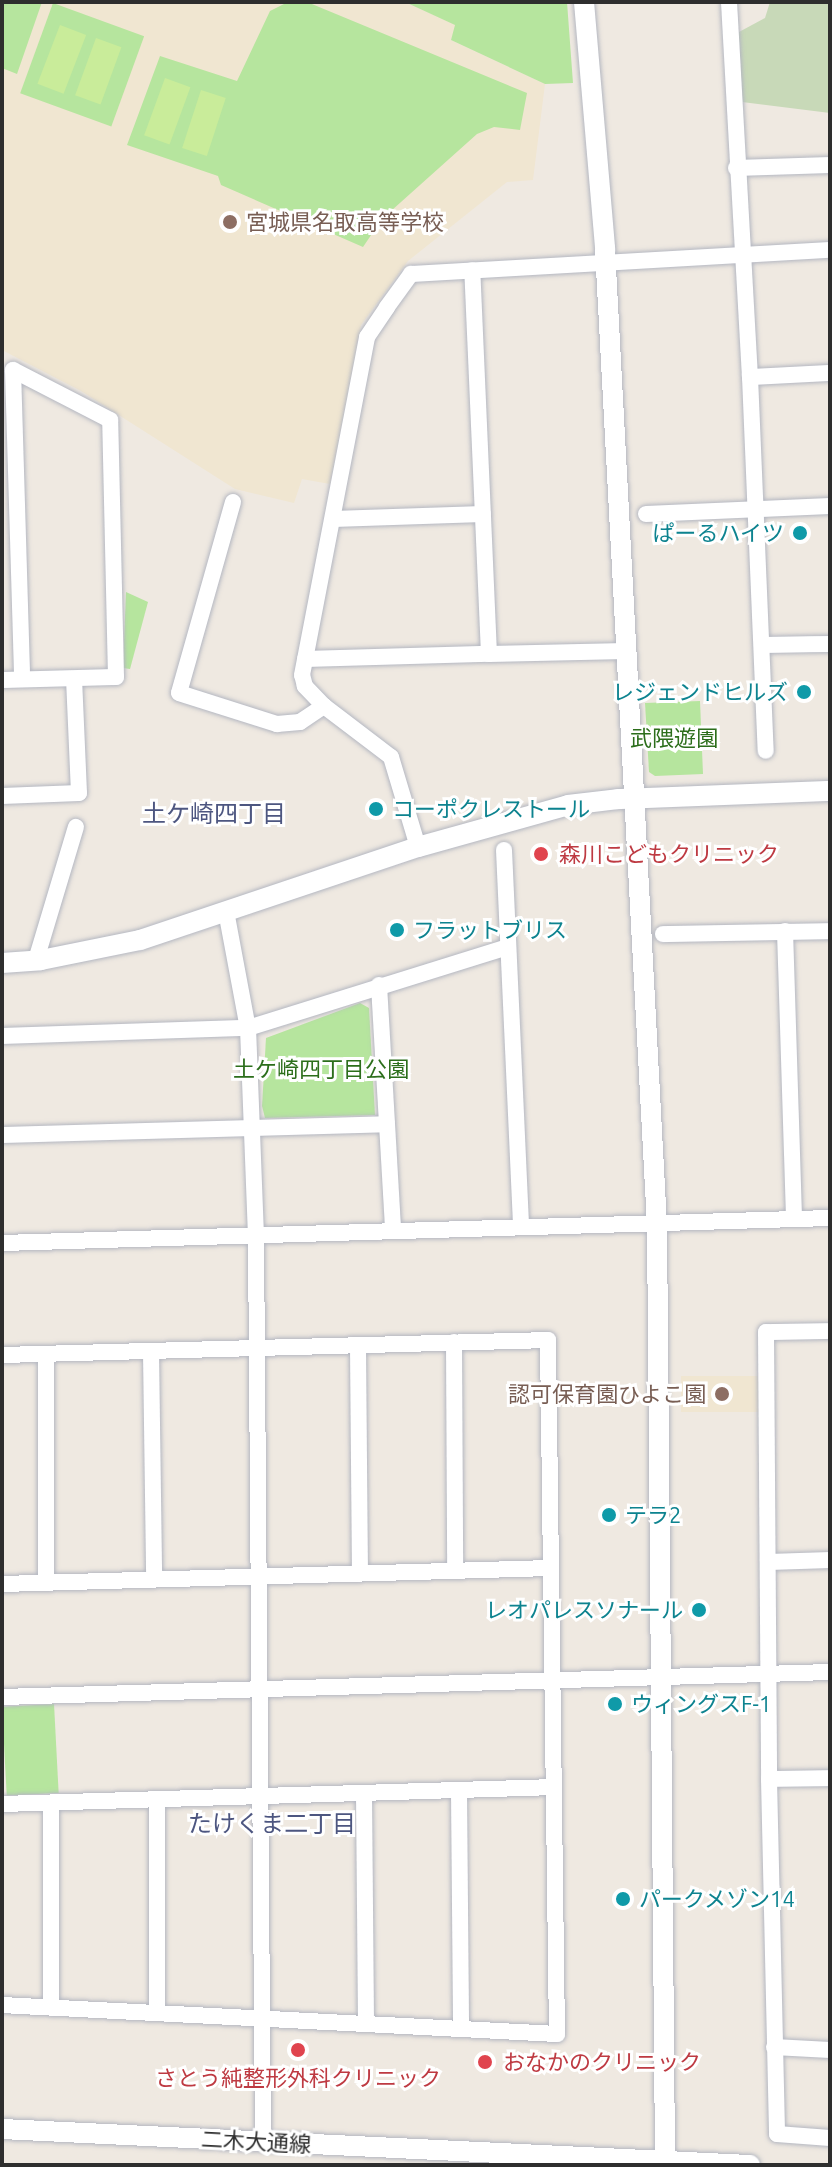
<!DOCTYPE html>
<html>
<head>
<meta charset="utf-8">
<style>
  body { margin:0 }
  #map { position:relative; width:832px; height:2167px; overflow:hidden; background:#efe9e1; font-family:Ubuntu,"Noto Sans JP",sans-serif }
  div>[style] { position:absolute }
  .education>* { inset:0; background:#f0e6d1; transform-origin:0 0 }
  .green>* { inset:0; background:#b6e59e; transform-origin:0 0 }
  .cemetery>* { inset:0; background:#c8d9b8 }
  .pitch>* { inset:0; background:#c9ec9a; transform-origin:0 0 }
  .roads { filter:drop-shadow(0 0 2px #b4b7c1) drop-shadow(0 0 2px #b4b7c1) }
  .minor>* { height:16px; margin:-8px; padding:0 8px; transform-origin:8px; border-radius:8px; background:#fff }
  .tertiary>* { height:20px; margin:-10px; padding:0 10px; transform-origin:10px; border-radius:10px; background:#fff }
  .dots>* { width:22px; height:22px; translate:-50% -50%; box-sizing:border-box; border:4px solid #fff; border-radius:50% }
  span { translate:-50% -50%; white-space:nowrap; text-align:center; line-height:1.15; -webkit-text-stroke:6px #fff; paint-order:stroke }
  .education-label { font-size:22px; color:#785e54 }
  .left { translate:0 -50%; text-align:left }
  .right { translate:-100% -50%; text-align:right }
  .culture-label { font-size:22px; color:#0d838f }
  .park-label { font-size:22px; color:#2c6e1b }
  .health-label { font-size:22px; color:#be3a42 }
  .street-label { font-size:22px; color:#2e2e2e }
  .neighbourhood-label { font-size:24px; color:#4d5680 }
  .frame { position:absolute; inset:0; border:4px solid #2e2e2e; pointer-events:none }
</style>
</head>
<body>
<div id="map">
  <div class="education">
    <i style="clip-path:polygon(2px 2px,405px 2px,456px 25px,451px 40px,545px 84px,533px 180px,507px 182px,408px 261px,361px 325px,330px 484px,302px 479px,294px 503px,235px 489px,81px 391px,2px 350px)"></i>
    <i style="left:763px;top:1376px;width:36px;height:82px;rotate:90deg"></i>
  </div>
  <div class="green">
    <i style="clip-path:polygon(2px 2px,42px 2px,17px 74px,2px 68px)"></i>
    <i style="clip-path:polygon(288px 2px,307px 2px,527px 93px,520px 130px,494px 127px,477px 134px,382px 219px,363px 247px,221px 185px,218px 176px,127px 145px,160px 56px,237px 81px,270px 11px)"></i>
    <i style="clip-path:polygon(405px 2px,567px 2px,573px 83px,545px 84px,451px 40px,455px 25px)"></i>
    <i style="left:53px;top:3px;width:97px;height:96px;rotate:20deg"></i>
    <i style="clip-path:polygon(126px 592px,148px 602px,130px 669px,123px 668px)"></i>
    <i style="clip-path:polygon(700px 701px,703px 774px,655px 776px,649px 772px,645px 703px)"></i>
    <i style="clip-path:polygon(360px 1003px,369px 1008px,375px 1115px,265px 1118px,262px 1106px,266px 1038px)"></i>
    <i style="left:54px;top:1704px;width:89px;height:52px;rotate:87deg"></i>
  </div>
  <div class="cemetery">
    <i style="clip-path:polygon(770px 2px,830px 2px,830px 113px,742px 102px,739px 32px,765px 18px)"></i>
  </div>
  <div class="pitch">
    <i style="left:60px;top:25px;width:28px;height:63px;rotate:21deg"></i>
    <i style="left:96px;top:38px;width:27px;height:61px;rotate:20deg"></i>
    <i style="left:165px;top:78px;width:27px;height:61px;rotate:20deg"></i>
    <i style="left:201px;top:90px;width:26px;height:61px;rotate:18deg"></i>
  </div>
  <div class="roads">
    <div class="minor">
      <i style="left:729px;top:2px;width:376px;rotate:86.8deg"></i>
      <i style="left:750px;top:377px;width:374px;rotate:87.6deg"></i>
      <i style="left:736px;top:168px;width:94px;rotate:-1.8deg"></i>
      <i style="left:750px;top:377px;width:80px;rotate:-2.9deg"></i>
      <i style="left:233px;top:502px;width:198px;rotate:105.8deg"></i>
      <i style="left:179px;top:693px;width:103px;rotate:17.6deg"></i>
      <i style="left:277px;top:724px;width:23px;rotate:-5deg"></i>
      <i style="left:300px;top:722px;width:29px;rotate:-34deg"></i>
      <i style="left:646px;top:514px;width:184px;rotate:-2.5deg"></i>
      <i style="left:333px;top:519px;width:150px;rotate:-1.9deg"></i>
      <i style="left:763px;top:645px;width:67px;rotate:-0.9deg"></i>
      <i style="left:489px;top:654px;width:137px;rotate:-1.3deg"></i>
      <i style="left:305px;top:659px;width:184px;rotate:-1.6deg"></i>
      <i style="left:489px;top:654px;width:384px;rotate:-92.5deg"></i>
      <i style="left:2px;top:680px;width:114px;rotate:-1.5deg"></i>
      <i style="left:116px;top:677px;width:257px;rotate:-91.3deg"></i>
      <i style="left:110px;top:420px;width:109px;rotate:-152.7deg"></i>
      <i style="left:13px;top:370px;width:309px;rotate:88.3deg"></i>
      <i style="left:2px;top:796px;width:77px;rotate:-2.2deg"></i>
      <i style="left:79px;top:793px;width:113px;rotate:-92.5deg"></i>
      <i style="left:418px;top:847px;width:94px;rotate:-106.7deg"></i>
      <i style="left:391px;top:757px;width:84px;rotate:-142.7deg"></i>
      <i style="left:324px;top:706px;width:28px;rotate:-134deg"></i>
      <i style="left:305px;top:686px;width:11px;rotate:-105deg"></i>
      <i style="left:302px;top:675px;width:344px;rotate:-79.1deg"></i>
      <i style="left:367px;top:337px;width:36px;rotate:-56deg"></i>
      <i style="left:387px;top:307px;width:41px;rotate:-54deg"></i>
      <i style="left:411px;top:274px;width:420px;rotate:-3.3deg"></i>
      <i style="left:504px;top:850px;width:377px;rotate:87.4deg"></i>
      <i style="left:226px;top:911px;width:119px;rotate:79.4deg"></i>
      <i style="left:248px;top:1028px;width:208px;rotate:87.8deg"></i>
      <i style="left:256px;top:1236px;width:905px;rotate:89.56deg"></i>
      <i style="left:785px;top:931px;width:288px;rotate:88.2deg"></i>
      <i style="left:663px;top:934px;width:167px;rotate:-1deg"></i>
      <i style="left:36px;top:960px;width:139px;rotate:-73.3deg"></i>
      <i style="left:379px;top:985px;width:245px;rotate:86.7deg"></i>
      <i style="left:2px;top:1036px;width:246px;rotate:-1.9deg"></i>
      <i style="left:248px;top:1028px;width:272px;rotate:-17.3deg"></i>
      <i style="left:2px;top:1135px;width:385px;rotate:-1.6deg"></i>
      <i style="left:2px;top:1243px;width:828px;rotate:-1.73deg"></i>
      <i style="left:830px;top:1331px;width:64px;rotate:179.1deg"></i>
      <i style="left:766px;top:1332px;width:447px;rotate:89.6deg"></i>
      <i style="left:769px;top:1779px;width:355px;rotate:88.7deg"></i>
      <i style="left:777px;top:2134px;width:53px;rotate:4.3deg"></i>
      <i style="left:454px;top:1342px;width:228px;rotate:89.7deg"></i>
      <i style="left:358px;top:1347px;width:225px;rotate:89.5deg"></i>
      <i style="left:151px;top:1352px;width:225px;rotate:89.2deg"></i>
      <i style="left:46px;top:1354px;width:228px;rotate:90deg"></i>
      <i style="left:2px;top:1355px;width:546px;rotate:-1.57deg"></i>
      <i style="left:548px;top:1340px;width:694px;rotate:89.26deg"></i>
      <i style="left:557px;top:2034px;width:556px;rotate:-177.01deg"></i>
      <i style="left:769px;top:1562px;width:61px;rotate:-1.9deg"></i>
      <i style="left:2px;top:1584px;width:549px;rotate:-1.67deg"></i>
      <i style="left:2px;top:1697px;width:828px;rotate:-1.73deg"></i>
      <i style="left:769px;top:1779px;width:61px;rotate:-0.9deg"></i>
      <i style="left:459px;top:1791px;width:237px;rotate:89.5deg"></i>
      <i style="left:364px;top:1793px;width:230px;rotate:89.5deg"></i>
      <i style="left:157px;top:1799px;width:213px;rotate:90deg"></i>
      <i style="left:2px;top:1804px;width:552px;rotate:-1.76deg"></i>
      <i style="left:51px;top:2005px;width:202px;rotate:-90deg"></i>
      <i style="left:774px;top:2047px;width:56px;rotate:3.1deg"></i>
    </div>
    <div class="tertiary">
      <i style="left:584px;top:2px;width:248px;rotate:85.1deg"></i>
      <i style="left:605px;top:249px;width:976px;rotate:86.95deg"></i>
      <i style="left:657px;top:1224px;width:941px;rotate:89.51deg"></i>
      <i style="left:2px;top:963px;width:39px;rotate:-4deg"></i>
      <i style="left:41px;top:960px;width:101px;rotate:-11.4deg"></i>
      <i style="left:140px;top:940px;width:293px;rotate:-18.5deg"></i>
      <i style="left:418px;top:847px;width:156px;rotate:-15.6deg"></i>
      <i style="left:568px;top:805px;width:50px;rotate:-6.8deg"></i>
      <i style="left:618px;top:799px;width:212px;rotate:-2.2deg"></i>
      <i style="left:2px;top:2129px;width:749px;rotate:2.76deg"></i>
    </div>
  </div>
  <div class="dots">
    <i style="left:230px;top:222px;background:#8d6e63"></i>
    <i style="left:800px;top:533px;background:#0f9aa8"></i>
    <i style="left:804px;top:692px;background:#0f9aa8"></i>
    <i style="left:376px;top:809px;background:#0f9aa8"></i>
    <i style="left:541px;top:854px;background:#e0444e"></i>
    <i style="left:397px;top:930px;background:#0f9aa8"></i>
    <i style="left:722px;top:1394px;background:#8d6e63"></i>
    <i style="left:609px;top:1515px;background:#0f9aa8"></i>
    <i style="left:699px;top:1610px;background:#0f9aa8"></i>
    <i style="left:615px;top:1704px;background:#0f9aa8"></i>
    <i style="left:623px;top:1899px;background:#0f9aa8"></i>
    <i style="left:298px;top:2050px;background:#e0444e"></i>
    <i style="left:485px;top:2062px;background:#e0444e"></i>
  </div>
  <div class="education-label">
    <span class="left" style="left:246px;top:222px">宮城県名取高等学校</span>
    <span class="right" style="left:706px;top:1394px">認可保育園ひよこ園</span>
  </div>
  <div class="culture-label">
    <span class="right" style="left:784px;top:533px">ぱーるハイツ</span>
    <span class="right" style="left:788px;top:692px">レジェンドヒルズ</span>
    <span class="left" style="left:392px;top:809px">コーポクレストール</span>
    <span class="left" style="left:413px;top:930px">フラットブリス</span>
    <span class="left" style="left:625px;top:1515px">テラ2</span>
    <span class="right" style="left:683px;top:1610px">レオパレスソナール</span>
    <span class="left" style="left:631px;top:1704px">ウィングスF-1</span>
    <span class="left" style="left:639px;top:1899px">パークメゾン14</span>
  </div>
  <div class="park-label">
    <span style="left:674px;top:738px">武隈遊園</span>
    <span style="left:321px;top:1069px">土ケ崎四丁目公園</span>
  </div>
  <div class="health-label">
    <span class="left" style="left:559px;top:854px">森川こどもクリニック</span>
    <span class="left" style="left:503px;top:2062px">おなかのクリニック</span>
    <span style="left:298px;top:2078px">さとう純整形外科クリニック</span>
  </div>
  <div class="street-label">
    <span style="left:256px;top:2141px;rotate:3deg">二木大通線</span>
  </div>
  <div class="neighbourhood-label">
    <span style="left:214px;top:814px">土ケ崎四丁目</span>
    <span style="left:272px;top:1824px">たけくま二丁目</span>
  </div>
  <div class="frame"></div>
</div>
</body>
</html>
